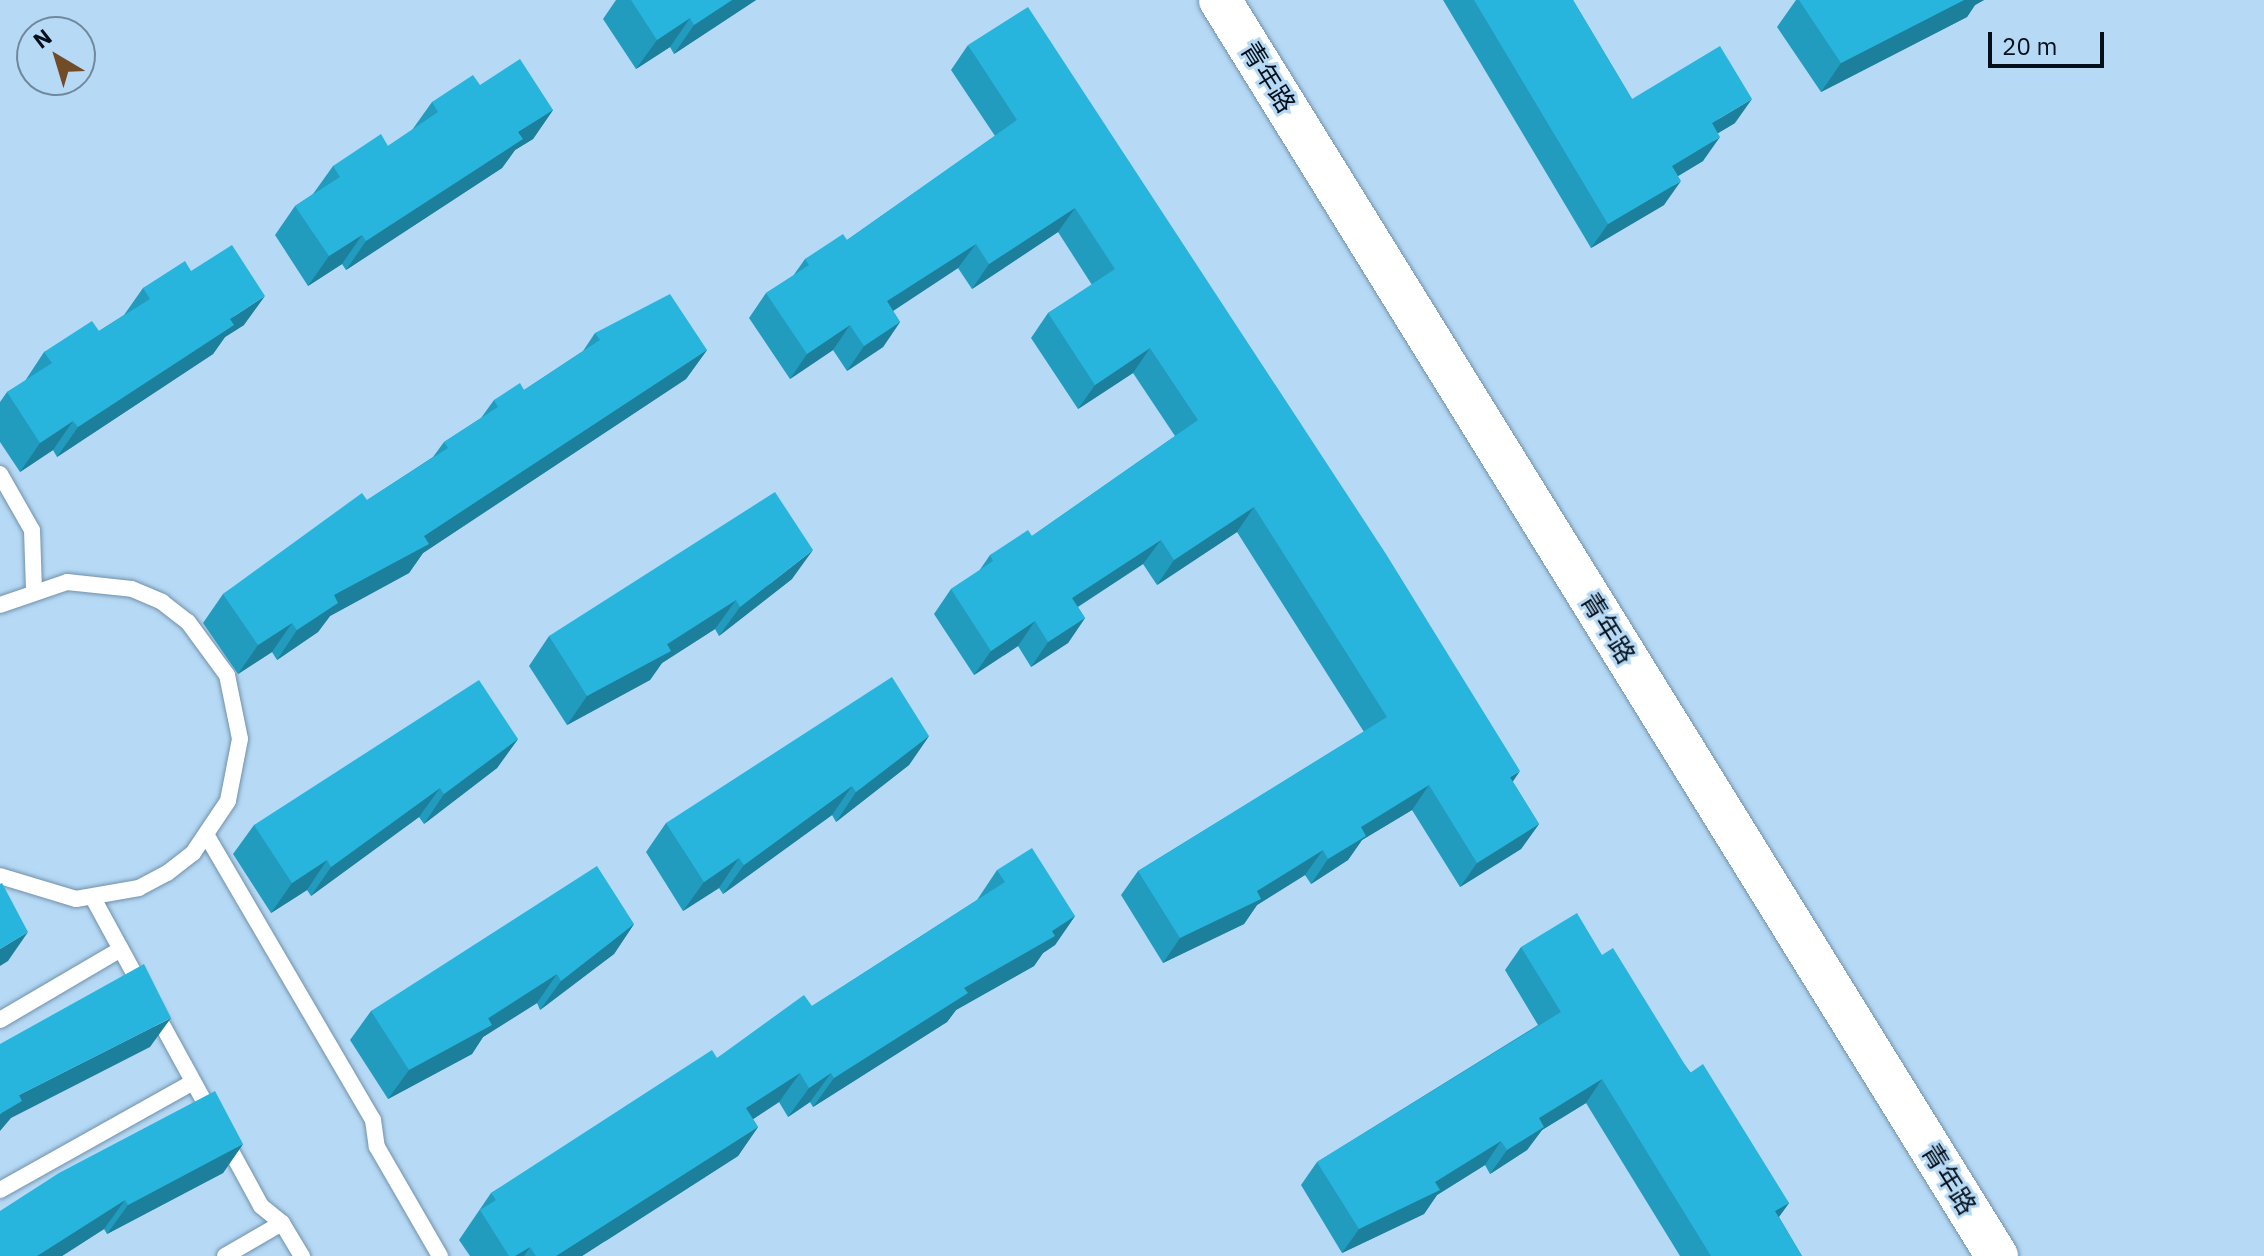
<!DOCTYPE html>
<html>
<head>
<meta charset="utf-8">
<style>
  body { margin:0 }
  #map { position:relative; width:2264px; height:1256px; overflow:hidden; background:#b6d9f5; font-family:"IBM Plex Sans","Noto Sans SC",sans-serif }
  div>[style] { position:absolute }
  .roads { filter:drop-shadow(0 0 2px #7091ab) drop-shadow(0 0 2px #7091ab) }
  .service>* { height:16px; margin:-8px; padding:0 8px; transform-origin:8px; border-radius:8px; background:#fff }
  .tertiary>* { height:42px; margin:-21px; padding:0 21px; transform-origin:21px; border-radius:21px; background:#fff }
  .wall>* { inset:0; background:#229cbe }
  .shaded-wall>* { inset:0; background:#1c7f9b }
  .building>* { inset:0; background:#28b5dd }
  span { translate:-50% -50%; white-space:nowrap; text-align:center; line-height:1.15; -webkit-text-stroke:6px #b6d9f5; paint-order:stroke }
  .street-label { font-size:26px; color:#040f19 }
  .north { position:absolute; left:16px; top:16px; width:80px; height:80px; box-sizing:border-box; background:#b6d9f5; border:2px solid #6f889d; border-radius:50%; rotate:322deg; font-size:22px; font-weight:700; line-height:32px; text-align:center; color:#040f19 }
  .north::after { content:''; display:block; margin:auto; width:28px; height:36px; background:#724c29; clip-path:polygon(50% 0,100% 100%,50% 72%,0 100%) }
  .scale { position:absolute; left:1988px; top:32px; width:116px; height:36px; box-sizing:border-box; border:4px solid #040f19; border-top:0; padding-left:10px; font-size:24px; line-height:28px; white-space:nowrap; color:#040f19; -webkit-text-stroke:6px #b6d9f5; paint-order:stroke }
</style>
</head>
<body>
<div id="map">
  <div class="roads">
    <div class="service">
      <i style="left:0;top:474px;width:64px;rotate:60.3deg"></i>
      <i style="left:32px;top:530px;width:59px;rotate:88.1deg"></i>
      <i style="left:0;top:605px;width:71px;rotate:-18.9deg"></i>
      <i style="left:67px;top:582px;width:65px;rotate:6.1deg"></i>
      <i style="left:132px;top:589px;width:33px;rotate:23deg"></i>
      <i style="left:162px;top:602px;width:33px;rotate:38deg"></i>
      <i style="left:188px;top:622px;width:66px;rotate:53.7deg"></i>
      <i style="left:227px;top:675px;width:65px;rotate:78.5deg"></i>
      <i style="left:240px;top:739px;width:63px;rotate:101deg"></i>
      <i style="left:228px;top:801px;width:63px;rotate:123.9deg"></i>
      <i style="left:193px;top:853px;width:33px;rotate:142deg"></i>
      <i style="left:167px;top:873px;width:32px;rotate:152deg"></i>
      <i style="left:139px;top:888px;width:64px;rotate:170.1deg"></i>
      <i style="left:76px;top:899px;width:79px;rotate:-163.2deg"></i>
      <i style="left:207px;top:836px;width:329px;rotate:59.7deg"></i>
      <i style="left:373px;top:1120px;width:27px;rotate:82deg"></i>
      <i style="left:377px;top:1147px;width:126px;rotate:60deg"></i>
      <i style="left:93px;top:898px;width:102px;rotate:61.4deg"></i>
      <i style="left:153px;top:1008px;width:121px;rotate:61.3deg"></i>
      <i style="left:0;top:1020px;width:140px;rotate:-30.4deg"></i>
      <i style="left:224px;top:1138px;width:77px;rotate:61.4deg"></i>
      <i style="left:261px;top:1206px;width:27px;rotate:39deg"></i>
      <i style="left:282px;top:1223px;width:39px;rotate:59deg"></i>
      <i style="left:0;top:1190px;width:221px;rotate:-29.2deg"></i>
      <i style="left:225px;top:1256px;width:66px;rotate:-30.1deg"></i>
    </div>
    <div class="tertiary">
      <i style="left:1220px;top:0;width:1477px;rotate:58.26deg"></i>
    </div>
  </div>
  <div class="wall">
    <i style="clip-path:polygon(616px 0,756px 0,674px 54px,670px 47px,636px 69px,603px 19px)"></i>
    <i style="clip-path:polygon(1443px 0,1573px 0,1632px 99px,1735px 123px,1718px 133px,1703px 161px,1678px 176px,1664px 205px,1591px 248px)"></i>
    <i style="clip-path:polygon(1796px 0,1984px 0,1975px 5px,1967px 17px,1821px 92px,1777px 27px)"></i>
    <i style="clip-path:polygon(968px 45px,1513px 782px,1539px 824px,1521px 849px,1460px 887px,1412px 810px,1362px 840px,1348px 860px,1311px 884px,1305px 875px,1257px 905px,1244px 924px,1163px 963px,1121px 895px,1138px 871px,1364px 732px,1237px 532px,1157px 585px,1143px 564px,1078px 607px,1085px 618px,1068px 643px,1031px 667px,1018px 646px,974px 675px,934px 614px,951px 589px,979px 571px,990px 555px,1032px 536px,1175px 436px,1133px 373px,1078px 409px,1031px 338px,1048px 313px,1092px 285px,1058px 232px,972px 289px,958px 268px,893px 311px,900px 322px,883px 347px,847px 371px,833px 350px,790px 379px,749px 318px,766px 293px,793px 276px,805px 259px,847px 240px,995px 136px,951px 70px)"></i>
    <i style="clip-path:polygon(480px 85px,553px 110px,533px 139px,515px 150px,502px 168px,346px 270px,342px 264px,308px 286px,275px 235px,295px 206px,313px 194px,333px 166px,388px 146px,412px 130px,432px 102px)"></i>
    <i style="clip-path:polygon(191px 271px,244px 325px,225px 337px,213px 354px,57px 457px,53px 450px,20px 472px,0 442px,0 402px,7px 392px,25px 381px,44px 352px,99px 331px,124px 315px,143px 288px)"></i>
    <i style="clip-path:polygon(595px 333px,707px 350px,686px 379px,423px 553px,409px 573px,330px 616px,318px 632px,277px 660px,272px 652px,238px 674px,203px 623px,223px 594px,433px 457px,444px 442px,481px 418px,494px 400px,524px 390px,583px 351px)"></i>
    <i style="clip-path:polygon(792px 579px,719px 636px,715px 629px,662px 663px,650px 680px,567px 725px,529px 666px,549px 636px)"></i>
    <i style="clip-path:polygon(929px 736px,909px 765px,836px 822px,832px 815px,723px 894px,719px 888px,683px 911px,646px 852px,666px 823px)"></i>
    <i style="clip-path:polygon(518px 739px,497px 768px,424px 824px,419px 817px,311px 896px,307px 890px,271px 913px,233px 854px,254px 825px)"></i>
    <i style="clip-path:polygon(997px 870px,1075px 916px,1055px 945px,1043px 953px,1034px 966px,956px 1010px,947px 1022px,813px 1107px,810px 1102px,788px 1117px,779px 1102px,753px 1119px,758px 1127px,738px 1156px,582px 1256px,470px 1256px,459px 1240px,491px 1193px,717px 1058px,812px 1006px,977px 900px)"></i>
    <i style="clip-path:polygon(634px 924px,614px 954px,540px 1010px,537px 1003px,483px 1037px,472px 1054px,388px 1099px,350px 1040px,371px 1011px)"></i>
    <i style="clip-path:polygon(1521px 947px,1602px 955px,1789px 1203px,1779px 1217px,1802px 1256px,1680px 1256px,1586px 1103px,1542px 1130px,1527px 1150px,1490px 1174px,1485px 1165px,1437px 1195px,1424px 1214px,1342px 1253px,1301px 1185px,1317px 1162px,1538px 1025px,1505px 970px)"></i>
    <i style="clip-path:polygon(243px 1144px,223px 1173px,107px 1234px,104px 1229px,62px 1256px,0 1256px)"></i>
  </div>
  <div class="shaded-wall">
    <i style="clip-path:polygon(732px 0,756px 0,674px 54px,694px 25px)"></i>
    <i style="clip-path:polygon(1964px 0,1984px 0,1975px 5px,1967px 17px,1821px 92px,1841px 63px)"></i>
    <i style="clip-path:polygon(690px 18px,670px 47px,636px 69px,657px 40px)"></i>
    <i style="clip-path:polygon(1752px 99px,1735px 123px,1695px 147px,1712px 123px)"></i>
    <i style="clip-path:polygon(553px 110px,533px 139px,515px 150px,502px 168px,346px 270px,366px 241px,518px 132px)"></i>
    <i style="clip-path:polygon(1720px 137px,1703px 161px,1655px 190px,1672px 166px)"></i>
    <i style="clip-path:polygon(1681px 181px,1664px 205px,1591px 248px,1608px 224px)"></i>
    <i style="clip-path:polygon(1075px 208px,1058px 232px,972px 289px,989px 264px)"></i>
    <i style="clip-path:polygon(362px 235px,342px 264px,308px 286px,329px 256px)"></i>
    <i style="clip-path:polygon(976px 244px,958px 268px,870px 326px,887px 301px)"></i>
    <i style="clip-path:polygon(265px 296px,244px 325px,225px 337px,213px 354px,57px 457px,78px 427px,230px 319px)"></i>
    <i style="clip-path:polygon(900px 322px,883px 347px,847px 371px,864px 346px)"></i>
    <i style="clip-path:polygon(850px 325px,833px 350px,790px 379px,807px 354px)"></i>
    <i style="clip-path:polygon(1150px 348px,1133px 373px,1078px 409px,1095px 385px)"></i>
    <i style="clip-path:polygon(707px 350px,686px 379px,423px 553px,409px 573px,330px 616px,318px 632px,277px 660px,297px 630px,334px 595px)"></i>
    <i style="clip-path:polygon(73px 421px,53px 450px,20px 472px,40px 443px)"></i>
    <i style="clip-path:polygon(1254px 507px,1237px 532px,1157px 585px,1174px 560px)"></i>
    <i style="clip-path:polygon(1161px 540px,1143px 564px,1054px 622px,1072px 598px)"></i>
    <i style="clip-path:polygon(813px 550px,792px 579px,719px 636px,740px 607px)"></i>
    <i style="clip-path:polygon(736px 600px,715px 629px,662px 663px,650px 680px,567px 725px,587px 696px)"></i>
    <i style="clip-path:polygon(1085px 618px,1068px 643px,1031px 667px,1048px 642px)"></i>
    <i style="clip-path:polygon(1035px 621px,1018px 646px,974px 675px,991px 651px)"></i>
    <i style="clip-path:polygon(292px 623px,272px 652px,238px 674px,258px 645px)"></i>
    <i style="clip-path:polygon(929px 736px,909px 765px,836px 822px,856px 792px)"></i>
    <i style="clip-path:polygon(518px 739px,497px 768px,424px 824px,444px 794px)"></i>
    <i style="clip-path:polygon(1520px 771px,1503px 796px,1510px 777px)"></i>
    <i style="clip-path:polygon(1429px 785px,1412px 810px,1362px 840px,1348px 860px,1311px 884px,1328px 859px,1361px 827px)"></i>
    <i style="clip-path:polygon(852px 786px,832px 815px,723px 894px,744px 865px)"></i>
    <i style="clip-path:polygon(440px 788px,419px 817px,311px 896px,331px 867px)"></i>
    <i style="clip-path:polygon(1539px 824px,1521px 849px,1460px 887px,1477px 863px)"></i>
    <i style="clip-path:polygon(1323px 850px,1305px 875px,1257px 905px,1244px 924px,1163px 963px,1180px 938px)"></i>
    <i style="clip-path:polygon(739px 858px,719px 888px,683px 911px,704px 882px)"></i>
    <i style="clip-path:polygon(327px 860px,307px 890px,271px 913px,292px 883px)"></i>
    <i style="clip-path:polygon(1075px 916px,1055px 945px,1043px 953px,1034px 966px,956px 1010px,947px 1022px,813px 1107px,834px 1078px,964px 988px)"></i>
    <i style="clip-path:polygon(634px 924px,614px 954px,540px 1010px,561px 981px)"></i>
    <i style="clip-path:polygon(28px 932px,8px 961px,0 966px,0 949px)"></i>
    <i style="clip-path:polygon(557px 974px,537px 1003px,483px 1037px,472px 1054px,388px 1099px,409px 1070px)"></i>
    <i style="clip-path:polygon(171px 1018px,150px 1047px,11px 1118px,0 1131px,0 1114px,19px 1095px)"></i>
    <i style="clip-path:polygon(800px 1073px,779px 1102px,726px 1137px,746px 1108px)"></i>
    <i style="clip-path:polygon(831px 1073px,810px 1102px,788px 1117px,809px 1088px)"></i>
    <i style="clip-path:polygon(1602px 1079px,1586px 1103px,1542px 1130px,1527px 1150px,1490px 1174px,1507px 1150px,1539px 1118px)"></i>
    <i style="clip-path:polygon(758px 1127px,738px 1156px,582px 1256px,556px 1256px)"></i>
    <i style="clip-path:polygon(1501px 1141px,1485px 1165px,1437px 1195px,1424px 1214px,1342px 1253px,1359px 1229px)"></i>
    <i style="clip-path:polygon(243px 1144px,223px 1173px,107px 1234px,128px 1205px)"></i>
    <i style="clip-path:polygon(125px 1200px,104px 1229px,62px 1256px,37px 1256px)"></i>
    <i style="clip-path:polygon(1789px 1203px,1772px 1226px,1775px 1211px)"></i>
    <i style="clip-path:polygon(530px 1247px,524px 1256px,515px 1256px)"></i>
  </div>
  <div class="building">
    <i style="clip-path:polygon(631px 0,732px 0,694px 25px,690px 18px,657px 40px)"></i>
    <i style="clip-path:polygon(1474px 0,1573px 0,1632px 99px,1720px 46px,1752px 99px,1712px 123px,1720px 137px,1672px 166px,1681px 181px,1608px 224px)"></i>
    <i style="clip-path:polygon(1799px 0,1964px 0,1841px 63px)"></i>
    <i style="clip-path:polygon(1028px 7px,1386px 554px,1520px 771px,1510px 777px,1539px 824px,1477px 863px,1429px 785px,1361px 827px,1366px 836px,1328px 859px,1323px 850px,1257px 891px,1261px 899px,1180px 938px,1138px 871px,1387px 717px,1254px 507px,1174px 560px,1161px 540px,1072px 598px,1085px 618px,1048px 642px,1035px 621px,991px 651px,951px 589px,993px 561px,990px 555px,1028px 530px,1032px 536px,1198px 420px,1150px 348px,1095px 385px,1048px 313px,1115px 269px,1075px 208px,989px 264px,976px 244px,887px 301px,900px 322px,864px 346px,850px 325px,807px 354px,766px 293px,809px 265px,805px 259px,843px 234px,847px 240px,1017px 120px,968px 45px)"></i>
    <i style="clip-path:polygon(520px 59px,553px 110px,518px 132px,523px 139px,366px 241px,362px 235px,329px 256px,295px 206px,340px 177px,333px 166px,381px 134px,388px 146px,438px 112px,432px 102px,473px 75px,480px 85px)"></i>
    <i style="clip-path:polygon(232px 245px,265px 296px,230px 319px,234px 325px,78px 427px,73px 421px,40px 443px,7px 392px,52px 363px,44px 352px,92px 321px,99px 331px,150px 299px,143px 288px,185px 261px,191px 271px)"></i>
    <i style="clip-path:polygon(670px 294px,707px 350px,424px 536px,429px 544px,334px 595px,338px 603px,297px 630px,292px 623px,258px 645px,223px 594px,362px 493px,367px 500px,448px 448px,444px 442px,498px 407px,494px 400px,520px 383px,524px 390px,600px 340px,595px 333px)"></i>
    <i style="clip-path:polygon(775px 492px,813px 550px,740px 607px,736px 600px,667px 644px,671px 651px,587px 696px,549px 636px)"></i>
    <i style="clip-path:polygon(892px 677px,929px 736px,856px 792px,852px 786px,744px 865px,739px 858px,704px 882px,666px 823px)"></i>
    <i style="clip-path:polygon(479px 680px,518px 739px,444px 794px,440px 788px,331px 867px,327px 860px,292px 883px,254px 825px)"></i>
    <i style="clip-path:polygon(1032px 848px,1075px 916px,1052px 931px,1055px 936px,964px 988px,968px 993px,834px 1078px,831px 1073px,809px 1088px,800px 1073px,746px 1108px,758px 1127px,556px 1256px,536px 1256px,530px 1247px,515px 1256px,509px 1256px,480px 1210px,496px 1200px,491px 1193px,712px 1050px,717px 1058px,804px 995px,812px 1006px,1005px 882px,997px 870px)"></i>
    <i style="clip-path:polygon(597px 866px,634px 924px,561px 981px,557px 974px,488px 1018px,492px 1025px,409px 1070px,371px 1011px)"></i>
    <i style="clip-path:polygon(2px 883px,28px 932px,0 949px,0 884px)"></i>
    <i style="clip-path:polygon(1577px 913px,1602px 955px,1613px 948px,1690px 1073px,1703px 1064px,1789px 1203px,1775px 1211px,1802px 1256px,1711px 1256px,1602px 1079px,1539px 1118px,1544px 1127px,1507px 1150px,1501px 1141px,1435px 1182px,1440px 1190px,1359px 1229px,1317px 1162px,1561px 1012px,1521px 947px)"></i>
    <i style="clip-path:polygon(144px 964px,171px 1018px,19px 1095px,22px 1101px,0 1114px,0 1044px)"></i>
    <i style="clip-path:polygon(215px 1091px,243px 1144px,128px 1205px,125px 1200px,37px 1256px,0 1256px,0 1211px,59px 1173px)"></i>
  </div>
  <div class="street-label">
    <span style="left:1268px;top:77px;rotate:58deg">青年路</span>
    <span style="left:1608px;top:628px;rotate:58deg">青年路</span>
    <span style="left:1949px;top:1179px;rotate:58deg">青年路</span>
  </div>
  <div class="north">N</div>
  <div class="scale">20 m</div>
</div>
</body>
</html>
